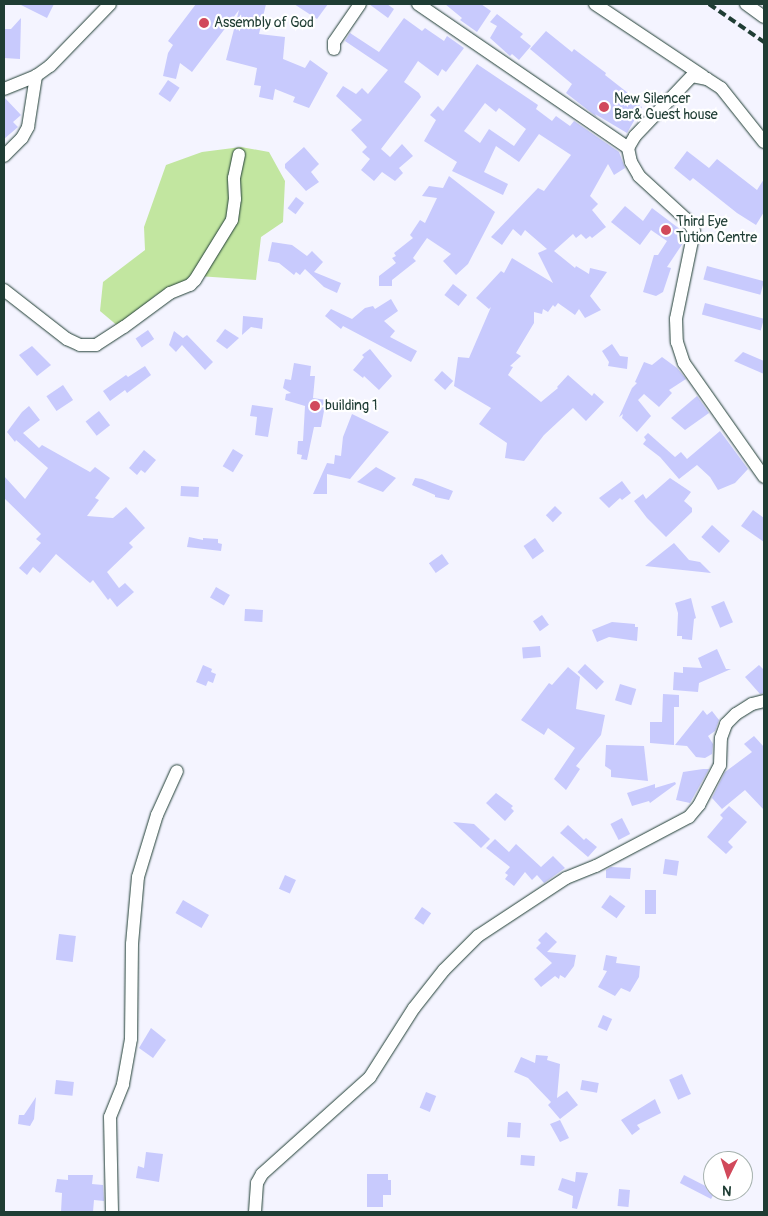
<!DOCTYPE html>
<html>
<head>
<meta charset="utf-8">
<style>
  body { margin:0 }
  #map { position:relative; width:768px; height:1216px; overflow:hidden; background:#f4f4ff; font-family:Pangolin,sans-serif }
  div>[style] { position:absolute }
  .green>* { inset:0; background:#c2e6a0 }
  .building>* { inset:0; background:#c8cafd; transform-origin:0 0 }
  .roads { filter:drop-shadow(0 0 1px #1f3d34) drop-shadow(0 0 1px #1f3d34) }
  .minor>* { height:12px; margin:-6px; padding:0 6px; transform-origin:6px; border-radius:6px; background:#fff }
  .rail>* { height:4px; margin-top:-2px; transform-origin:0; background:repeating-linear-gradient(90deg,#1f3d34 0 8px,transparent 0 12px) }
  .dots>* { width:14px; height:14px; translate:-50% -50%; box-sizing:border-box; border:2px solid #fff; border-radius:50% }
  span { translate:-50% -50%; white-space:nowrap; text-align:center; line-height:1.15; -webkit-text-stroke:4.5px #fff; paint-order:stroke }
  .poi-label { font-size:14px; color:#1f3d34 }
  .left { translate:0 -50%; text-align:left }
  .frame { position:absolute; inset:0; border:5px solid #1f3d34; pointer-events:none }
  .north { position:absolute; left:703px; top:1151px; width:50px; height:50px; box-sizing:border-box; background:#fff; border:1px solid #a5b1ae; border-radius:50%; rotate:184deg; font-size:14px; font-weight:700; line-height:20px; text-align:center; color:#1f3d34 }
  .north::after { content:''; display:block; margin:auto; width:18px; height:22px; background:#d1495b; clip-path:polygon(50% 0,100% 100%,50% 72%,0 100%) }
</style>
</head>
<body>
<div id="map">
  <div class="green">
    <i style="clip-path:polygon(241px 147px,269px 152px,285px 181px,283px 222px,261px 237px,256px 280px,198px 276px,156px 295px,119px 327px,100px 311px,103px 282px,145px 250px,144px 227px,166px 165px,202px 152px)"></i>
  </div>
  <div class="building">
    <i style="clip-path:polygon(19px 4px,54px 4px,47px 18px)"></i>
    <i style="clip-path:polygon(196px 4px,266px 4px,259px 34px,285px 37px,283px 59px,305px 68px,310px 60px,328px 73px,309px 108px,293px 102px,295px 97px,275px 89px,273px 100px,259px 97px,261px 86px,254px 85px,257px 68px,226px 60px,239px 10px,192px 72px,180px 63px,176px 79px,163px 76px,168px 53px,173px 45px,168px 41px)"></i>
    <i style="clip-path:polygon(294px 4px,328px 4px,317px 19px)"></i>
    <i style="clip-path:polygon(369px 4px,387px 4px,394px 9px,388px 18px)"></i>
    <i style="clip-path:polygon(445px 4px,481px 4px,491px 11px,477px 32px,460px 20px,462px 18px)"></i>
    <i style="clip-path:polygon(497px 14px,523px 34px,520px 37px,531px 46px,519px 60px,512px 54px,510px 56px,490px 38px,497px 26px,490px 22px)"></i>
    <i style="clip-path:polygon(21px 18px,20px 59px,4px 58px,4px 29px,11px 29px)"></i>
    <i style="clip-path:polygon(404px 18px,422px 31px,425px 28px,444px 41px,447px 36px,464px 48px,446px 72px,442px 69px,438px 76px,418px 61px,404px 82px,419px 93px,421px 97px,381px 149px,390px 157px,402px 144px,413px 156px,399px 168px,403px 173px,395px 181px,382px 172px,374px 181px,361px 170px,370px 159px,362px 152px,367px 147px,351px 130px,362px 120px,336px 96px,343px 86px,356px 94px,362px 88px,368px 94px,388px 70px,345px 41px,350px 33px,379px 52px)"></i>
    <i style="clip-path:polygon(546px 31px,572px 52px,574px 49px,606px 73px,605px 75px,628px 93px,626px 96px,642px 107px,627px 133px,595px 114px,597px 117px,566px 93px,572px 84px,530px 49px)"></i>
    <i style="clip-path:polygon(evenodd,477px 64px,538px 105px,536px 109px,552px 121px,556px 116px,570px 126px,574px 121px,619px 152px,625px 168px,614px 175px,608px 164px,590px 196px,598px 204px,592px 210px,606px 227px,592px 238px,590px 236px,586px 239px,581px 234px,576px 238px,573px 234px,554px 251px,575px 268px,576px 266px,589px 274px,590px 268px,607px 272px,590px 296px,601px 310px,585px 318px,579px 309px,575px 315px,558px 303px,555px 307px,553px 305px,548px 312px,543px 309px,542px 314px,534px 312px,534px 323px,516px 353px,521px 356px,510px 366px,513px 367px,508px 375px,541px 402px,558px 388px,557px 387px,568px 375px,592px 396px,594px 393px,604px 402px,586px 421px,573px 408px,544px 435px,524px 461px,505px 458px,507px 443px,479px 424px,491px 408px,454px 386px,458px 357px,469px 358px,491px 307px,489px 309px,476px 298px,501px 271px,504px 273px,512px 258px,553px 283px,538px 253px,547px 249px,525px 230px,521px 236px,513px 229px,502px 245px,491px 237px,538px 188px,544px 191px,571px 155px,539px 134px,519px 162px,496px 146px,484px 172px,508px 184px,503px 195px,452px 171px,457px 162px,424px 141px,436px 120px,430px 115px,438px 106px,443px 111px,477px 64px,485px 103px,496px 112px,499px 108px,526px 129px,514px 146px,489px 129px,480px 143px,464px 131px,485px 103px)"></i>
    <i style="left:168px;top:80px;width:14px;height:17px;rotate:34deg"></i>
    <i style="clip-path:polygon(4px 97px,21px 115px,13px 122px,18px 127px,4px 139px)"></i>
    <i style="clip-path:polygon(304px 147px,319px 164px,311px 172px,319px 182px,306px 191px,285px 168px,285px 164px)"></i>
    <i style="clip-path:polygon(687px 151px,709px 168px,717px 159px,757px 190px,764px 179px,764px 212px,756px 225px,737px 213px,693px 178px,690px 181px,674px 168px)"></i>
    <i style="clip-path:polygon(449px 176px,495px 212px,468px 264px,456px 275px,443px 261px,451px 254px,427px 238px,413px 258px,416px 261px,392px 280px,392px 286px,379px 286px,379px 276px,396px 263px,392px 258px,396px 256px,394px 253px,413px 238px,410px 235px,420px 220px,425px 223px,437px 198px,422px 196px,429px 186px,443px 188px)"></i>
    <i style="left:296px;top:197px;width:10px;height:14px;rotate:37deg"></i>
    <i style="clip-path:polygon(625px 206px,643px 221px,652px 208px,685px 233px,683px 243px,667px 267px,671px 268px,663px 292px,656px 296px,643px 292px,654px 255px,658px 255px,667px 241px,651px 230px,640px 245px,611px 222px)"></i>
    <i style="clip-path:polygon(272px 242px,292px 245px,307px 256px,312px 251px,323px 262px,314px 272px,341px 283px,337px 293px,324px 287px,305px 269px,300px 275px,296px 272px,294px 275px,279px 263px,268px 261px)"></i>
    <i style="left:707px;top:266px;width:59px;height:14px;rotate:15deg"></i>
    <i style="left:453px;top:284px;width:18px;height:14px;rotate:38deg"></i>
    <i style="clip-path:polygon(391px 299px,398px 311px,384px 321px,395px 331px,390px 337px,417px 351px,411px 362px,343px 326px,341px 329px,325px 316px,331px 309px,352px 319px,365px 308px,373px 306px,375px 309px)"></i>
    <i style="left:705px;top:303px;width:61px;height:12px;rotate:15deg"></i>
    <i style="clip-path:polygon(243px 316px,263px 318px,262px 329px,251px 327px,242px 335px)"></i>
    <i style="clip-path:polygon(225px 329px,239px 338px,227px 349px,216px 341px)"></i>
    <i style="left:148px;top:330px;width:11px;height:15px;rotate:56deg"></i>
    <i style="clip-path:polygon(174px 331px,183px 338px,187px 335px,213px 362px,205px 370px,182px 345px,176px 352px,169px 345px)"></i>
    <i style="clip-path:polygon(612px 344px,620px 356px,628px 357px,627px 369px,608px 366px,609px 362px,602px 351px)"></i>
    <i style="clip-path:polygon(32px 346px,51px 365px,37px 376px,19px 355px)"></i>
    <i style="clip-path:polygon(370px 349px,392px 376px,379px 390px,364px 376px,363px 378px,353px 370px,364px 357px,362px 355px)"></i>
    <i style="clip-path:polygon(743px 352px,764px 361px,764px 374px,734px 361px)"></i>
    <i style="clip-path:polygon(662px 357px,677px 368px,686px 379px,669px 390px,672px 393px,659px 407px,644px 394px,638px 400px,651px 416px,637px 432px,622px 418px,623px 414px,619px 417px,632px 388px,637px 383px,635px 382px,644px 362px,652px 365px)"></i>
    <i style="clip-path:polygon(294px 363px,311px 366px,310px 376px,315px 376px,313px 398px,326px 400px,321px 427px,314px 427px,307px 460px,301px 459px,302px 455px,297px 454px,298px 441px,303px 441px,305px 406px,285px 400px,286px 394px,291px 393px,283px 388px,285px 379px,291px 380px)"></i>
    <i style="clip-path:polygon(145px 366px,151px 375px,127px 393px,125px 390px,110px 401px,103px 391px,126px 375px,128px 377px)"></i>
    <i style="left:442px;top:371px;width:15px;height:12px;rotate:42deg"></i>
    <i style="left:63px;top:385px;width:18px;height:20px;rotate:56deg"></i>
    <i style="clip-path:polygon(697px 396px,709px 413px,685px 430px,671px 418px)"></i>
    <i style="clip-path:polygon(252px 405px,273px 408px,268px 437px,255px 435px,257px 417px,250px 416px)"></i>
    <i style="clip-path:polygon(29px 406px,40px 420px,23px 433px,39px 448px,42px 445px,90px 472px,95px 467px,110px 478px,95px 498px,99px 500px,87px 516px,113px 518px,126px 507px,145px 528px,129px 543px,133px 547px,107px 572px,119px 588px,125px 583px,134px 592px,117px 607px,110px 598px,108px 600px,93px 580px,90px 583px,56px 554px,40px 573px,33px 567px,27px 575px,19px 568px,41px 543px,36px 539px,41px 534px,4px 498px,4px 476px,25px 499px,48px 468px,16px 440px,15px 442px,7px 432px,22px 412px)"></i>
    <i style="left:99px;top:411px;width:18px;height:17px;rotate:52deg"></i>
    <i style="clip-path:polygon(352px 414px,389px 432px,350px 479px,327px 474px,327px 494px,313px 494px,327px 463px,334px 464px,335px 455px,341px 456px,343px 437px)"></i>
    <i style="clip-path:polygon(720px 431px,748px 469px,735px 483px,718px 490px,710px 477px,697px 465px,679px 479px,660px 457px,643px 444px,646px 440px,644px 437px,648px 433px,675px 457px,681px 452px,687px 459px)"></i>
    <i style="left:233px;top:449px;width:12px;height:20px;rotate:31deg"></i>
    <i style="clip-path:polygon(144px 450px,156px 460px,145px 473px,141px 470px,137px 475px,129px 468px)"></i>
    <i style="clip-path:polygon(376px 467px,396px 478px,383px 492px,357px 482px)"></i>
    <i style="clip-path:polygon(415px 478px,422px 479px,453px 491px,449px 500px,435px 497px,435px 495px,412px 485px)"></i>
    <i style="clip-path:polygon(670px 478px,691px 492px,684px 501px,692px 508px,692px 512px,666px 537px,647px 518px,634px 501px,643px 494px,646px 499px)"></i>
    <i style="clip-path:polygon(622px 481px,631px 493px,622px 500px,620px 498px,609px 508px,599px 498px)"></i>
    <i style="left:181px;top:486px;width:18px;height:10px;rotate:3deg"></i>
    <i style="left:555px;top:506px;width:10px;height:13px;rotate:45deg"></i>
    <i style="clip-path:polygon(753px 510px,764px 518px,764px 542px,741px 526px)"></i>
    <i style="left:712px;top:525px;width:24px;height:16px;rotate:42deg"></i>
    <i style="clip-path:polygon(189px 537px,203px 540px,203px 538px,218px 539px,218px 543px,222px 544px,221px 551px,187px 547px)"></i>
    <i style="left:535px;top:538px;width:16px;height:14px;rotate:55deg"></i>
    <i style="clip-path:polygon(674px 543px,689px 560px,700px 562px,711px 573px,645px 566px)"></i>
    <i style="left:442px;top:554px;width:12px;height:16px;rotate:55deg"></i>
    <i style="left:216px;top:587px;width:16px;height:12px;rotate:30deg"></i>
    <i style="clip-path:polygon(691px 598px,696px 618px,694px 619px,692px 640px,682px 639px,682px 636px,677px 636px,678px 613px,675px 603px)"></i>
    <i style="left:724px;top:601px;width:23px;height:14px;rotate:67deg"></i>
    <i style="left:245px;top:609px;width:18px;height:12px;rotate:3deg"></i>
    <i style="left:542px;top:615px;width:12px;height:11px;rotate:55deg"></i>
    <i style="clip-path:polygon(612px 622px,635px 624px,635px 627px,638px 627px,637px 641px,609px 637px,597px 642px,592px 630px)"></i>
    <i style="left:540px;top:646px;width:11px;height:18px;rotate:85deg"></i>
    <i style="clip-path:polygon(717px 649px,726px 669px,731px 669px,699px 683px,698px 692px,673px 690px,674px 672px,683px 673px,683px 667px,702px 668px,698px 658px)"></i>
    <i style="left:585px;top:664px;width:26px;height:11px;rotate:43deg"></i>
    <i style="clip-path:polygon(203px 665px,212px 669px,211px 672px,216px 674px,213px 683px,208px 681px,206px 686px,196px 682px)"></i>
    <i style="clip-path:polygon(759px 665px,764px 670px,764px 693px,760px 694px,745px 677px)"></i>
    <i style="clip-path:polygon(568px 667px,580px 677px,576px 709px,605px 715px,601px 735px,576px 766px,580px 769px,566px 790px,554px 779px,575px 748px,548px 728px,544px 735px,521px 720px,549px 683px,552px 685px)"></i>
    <i style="left:620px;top:684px;width:17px;height:17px;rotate:17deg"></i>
    <i style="clip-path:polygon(663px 694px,679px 695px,679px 707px,674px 707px,674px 745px,650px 743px,650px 722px,662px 722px)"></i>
    <i style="clip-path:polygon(703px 710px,707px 715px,712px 711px,719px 720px,715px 731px,708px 736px,713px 744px,712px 754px,705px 758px,696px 757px,687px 746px,675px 745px)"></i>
    <i style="clip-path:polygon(754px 736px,764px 747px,764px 810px,745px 790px,722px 809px,712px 798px,725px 772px,752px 752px,744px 744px)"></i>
    <i style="clip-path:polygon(606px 745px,644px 746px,648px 781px,611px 777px,611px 770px,605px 766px)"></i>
    <i style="clip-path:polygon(703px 769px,709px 769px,690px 803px,676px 800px,683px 772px)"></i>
    <i style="clip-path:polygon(675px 782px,676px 784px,650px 803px,649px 801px,632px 806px,627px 793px,655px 784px,655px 788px)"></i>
    <i style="clip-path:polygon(496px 793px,513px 806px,511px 808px,514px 811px,505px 821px,486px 803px)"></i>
    <i style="clip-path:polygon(729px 806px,747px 822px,728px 842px,733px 847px,726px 854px,707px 837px,723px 818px,720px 815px)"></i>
    <i style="left:622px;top:818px;width:18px;height:13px;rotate:63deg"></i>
    <i style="clip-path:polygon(453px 822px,474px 824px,490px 839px,481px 848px)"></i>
    <i style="clip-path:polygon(568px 825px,584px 840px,586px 838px,597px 847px,588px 857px,560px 833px)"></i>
    <i style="clip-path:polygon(495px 839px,509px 852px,516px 844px,541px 867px,553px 856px,565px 868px,544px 883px,537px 875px,532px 880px,525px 872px,514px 886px,505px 879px,508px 875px,505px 873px,510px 867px,486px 848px)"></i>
    <i style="left:665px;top:859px;width:14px;height:15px;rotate:8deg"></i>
    <i style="clip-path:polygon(611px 867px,631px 868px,630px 879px,606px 878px,606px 870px)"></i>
    <i style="left:285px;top:875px;width:12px;height:15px;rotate:24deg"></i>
    <i style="left:645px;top:890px;width:11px;height:24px"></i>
    <i style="left:610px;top:895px;width:19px;height:15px;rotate:36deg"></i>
    <i style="left:183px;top:900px;width:30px;height:15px;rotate:30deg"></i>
    <i style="left:422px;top:907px;width:11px;height:14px;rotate:34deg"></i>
    <i style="clip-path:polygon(546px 932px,557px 942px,547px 952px,576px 955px,574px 966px,565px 978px,560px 975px,559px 979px,555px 976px,541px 987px,534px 979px,552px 963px,536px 948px,541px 943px,538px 940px)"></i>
    <i style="left:59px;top:934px;width:17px;height:26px;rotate:7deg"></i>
    <i style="clip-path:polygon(606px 955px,617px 957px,616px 963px,640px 966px,639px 977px,630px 992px,621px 988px,615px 996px,598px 987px,607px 971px,603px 970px)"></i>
    <i style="left:603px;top:1015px;width:10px;height:13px;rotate:24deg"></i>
    <i style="clip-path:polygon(151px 1028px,166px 1040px,153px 1058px,139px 1048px)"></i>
    <i style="clip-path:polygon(536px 1055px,548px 1056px,547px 1060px,560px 1064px,557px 1098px,567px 1091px,578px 1105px,560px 1119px,548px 1105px,551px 1102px,528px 1078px,514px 1072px,521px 1057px,535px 1063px)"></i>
    <i style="left:682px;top:1074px;width:22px;height:14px;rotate:66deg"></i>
    <i style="left:56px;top:1080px;width:18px;height:14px;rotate:6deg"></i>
    <i style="left:582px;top:1080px;width:17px;height:10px;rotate:10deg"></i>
    <i style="left:426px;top:1092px;width:11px;height:17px;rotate:22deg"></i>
    <i style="clip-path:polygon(36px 1097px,34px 1119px,30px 1126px,18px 1124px,19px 1115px,24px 1115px)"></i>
    <i style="clip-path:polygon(655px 1099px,661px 1113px,637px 1125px,640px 1129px,632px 1135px,621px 1120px)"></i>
    <i style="clip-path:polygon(560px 1120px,569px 1138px,560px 1142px,550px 1124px)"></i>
    <i style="left:508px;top:1122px;width:13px;height:15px;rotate:4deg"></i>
    <i style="clip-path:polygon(146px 1152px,163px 1154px,159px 1182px,136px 1178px,138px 1166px,144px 1168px)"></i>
    <i style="left:521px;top:1155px;width:14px;height:10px;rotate:4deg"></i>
    <i style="clip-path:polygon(576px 1172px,588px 1173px,577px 1209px,572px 1208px,573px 1196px,558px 1190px,562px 1178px,575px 1182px)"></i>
    <i style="clip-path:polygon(367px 1174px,388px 1174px,388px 1180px,391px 1180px,391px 1195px,383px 1195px,383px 1207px,367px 1207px)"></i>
    <i style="clip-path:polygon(68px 1175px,93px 1175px,92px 1184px,103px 1185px,104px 1201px,94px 1200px,93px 1212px,61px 1212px,62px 1193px,55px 1192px,57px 1179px,68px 1180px)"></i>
    <i style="left:684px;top:1175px;width:35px;height:9px;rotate:27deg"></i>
    <i style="left:619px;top:1189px;width:11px;height:17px;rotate:5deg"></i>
  </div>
  <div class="roads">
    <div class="minor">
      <i style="left:418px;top:4px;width:255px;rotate:34.4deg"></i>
      <i style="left:595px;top:4px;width:130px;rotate:33.7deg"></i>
      <i style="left:746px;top:4px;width:22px;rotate:36deg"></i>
      <i style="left:334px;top:49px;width:7px;rotate:-90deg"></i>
      <i style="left:334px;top:42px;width:46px;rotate:-55.6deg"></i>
      <i style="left:4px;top:89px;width:35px;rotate:-22deg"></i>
      <i style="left:36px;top:76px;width:17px;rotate:-36deg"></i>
      <i style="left:50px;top:66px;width:86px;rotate:-45.9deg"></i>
      <i style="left:764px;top:142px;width:69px;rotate:-128.5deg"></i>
      <i style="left:721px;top:88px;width:17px;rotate:-147deg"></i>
      <i style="left:707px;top:79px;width:15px;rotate:-169deg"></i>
      <i style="left:692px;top:76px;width:83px;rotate:133.5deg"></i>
      <i style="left:635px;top:136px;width:14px;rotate:120deg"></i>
      <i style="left:628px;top:148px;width:14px;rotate:78deg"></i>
      <i style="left:631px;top:162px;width:16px;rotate:60deg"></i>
      <i style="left:639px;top:176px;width:64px;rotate:42.5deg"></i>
      <i style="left:686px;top:219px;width:14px;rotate:56deg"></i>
      <i style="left:694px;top:231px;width:90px;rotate:101.6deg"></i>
      <i style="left:676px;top:319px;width:23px;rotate:88deg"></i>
      <i style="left:677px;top:342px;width:22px;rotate:72deg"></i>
      <i style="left:684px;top:363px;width:139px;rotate:54.9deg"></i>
      <i style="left:4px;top:156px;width:25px;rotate:-45deg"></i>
      <i style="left:22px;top:138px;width:13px;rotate:-61deg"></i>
      <i style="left:28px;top:127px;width:52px;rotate:-81.1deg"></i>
      <i style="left:4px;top:290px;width:80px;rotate:37.9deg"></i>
      <i style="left:67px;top:339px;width:14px;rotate:25deg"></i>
      <i style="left:80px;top:345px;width:16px"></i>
      <i style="left:96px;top:345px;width:33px;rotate:-33deg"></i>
      <i style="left:124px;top:327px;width:57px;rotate:-36.5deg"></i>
      <i style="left:170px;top:293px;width:22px;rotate:-22deg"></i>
      <i style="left:190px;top:285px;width:7px;rotate:-45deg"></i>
      <i style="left:195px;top:280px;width:70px;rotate:-58.3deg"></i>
      <i style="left:232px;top:220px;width:21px;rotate:-82deg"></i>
      <i style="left:235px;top:199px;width:21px;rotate:-93deg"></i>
      <i style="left:234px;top:178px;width:24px;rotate:-78deg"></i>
      <i style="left:112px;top:1212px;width:95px;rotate:-91.2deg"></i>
      <i style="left:110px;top:1117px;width:35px;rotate:-68deg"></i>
      <i style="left:123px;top:1084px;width:46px;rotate:-79.9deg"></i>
      <i style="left:131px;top:1039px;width:95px;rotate:-89.4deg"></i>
      <i style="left:132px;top:944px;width:67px;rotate:-84.9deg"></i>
      <i style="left:138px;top:877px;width:65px;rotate:-73deg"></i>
      <i style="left:157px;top:815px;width:48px;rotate:-65.6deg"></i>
      <i style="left:255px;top:1212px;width:29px;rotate:-86deg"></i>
      <i style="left:257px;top:1183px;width:10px;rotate:-61deg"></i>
      <i style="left:262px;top:1174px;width:145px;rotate:-41.9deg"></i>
      <i style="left:370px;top:1077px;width:82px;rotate:-57.5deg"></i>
      <i style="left:414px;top:1008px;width:48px;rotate:-51.7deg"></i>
      <i style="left:444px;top:970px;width:48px;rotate:-45deg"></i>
      <i style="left:478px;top:936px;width:105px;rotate:-33.4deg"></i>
      <i style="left:566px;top:878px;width:32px;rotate:-22deg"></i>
      <i style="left:596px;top:866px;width:105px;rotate:-27.8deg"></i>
      <i style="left:689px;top:817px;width:16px;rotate:-50deg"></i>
      <i style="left:699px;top:805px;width:45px;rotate:-62.3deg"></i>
      <i style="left:720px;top:765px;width:27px;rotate:-88deg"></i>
      <i style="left:721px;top:738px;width:15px;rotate:-70deg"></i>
      <i style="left:726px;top:724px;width:14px;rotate:-45deg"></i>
      <i style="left:736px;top:714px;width:19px;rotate:-32deg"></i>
      <i style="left:752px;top:704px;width:12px;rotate:-14deg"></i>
    </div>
  </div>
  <div class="rail">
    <i style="left:709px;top:4px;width:67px;rotate:34.6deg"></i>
  </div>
  <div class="dots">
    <i style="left:204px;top:23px;background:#d1495b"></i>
    <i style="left:604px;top:107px;background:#d1495b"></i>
    <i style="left:666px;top:230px;background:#d1495b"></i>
    <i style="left:315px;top:406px;background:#d1495b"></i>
  </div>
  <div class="poi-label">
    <span class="left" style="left:214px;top:23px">Assembly of God</span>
    <span class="left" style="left:614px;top:107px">New Silencer<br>Bar&amp; Guest house</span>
    <span class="left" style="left:676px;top:230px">Third Eye<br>Tution Centre</span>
    <span class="left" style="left:325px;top:406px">building 1</span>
  </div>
  <div class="frame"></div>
  <div class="north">N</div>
</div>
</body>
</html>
